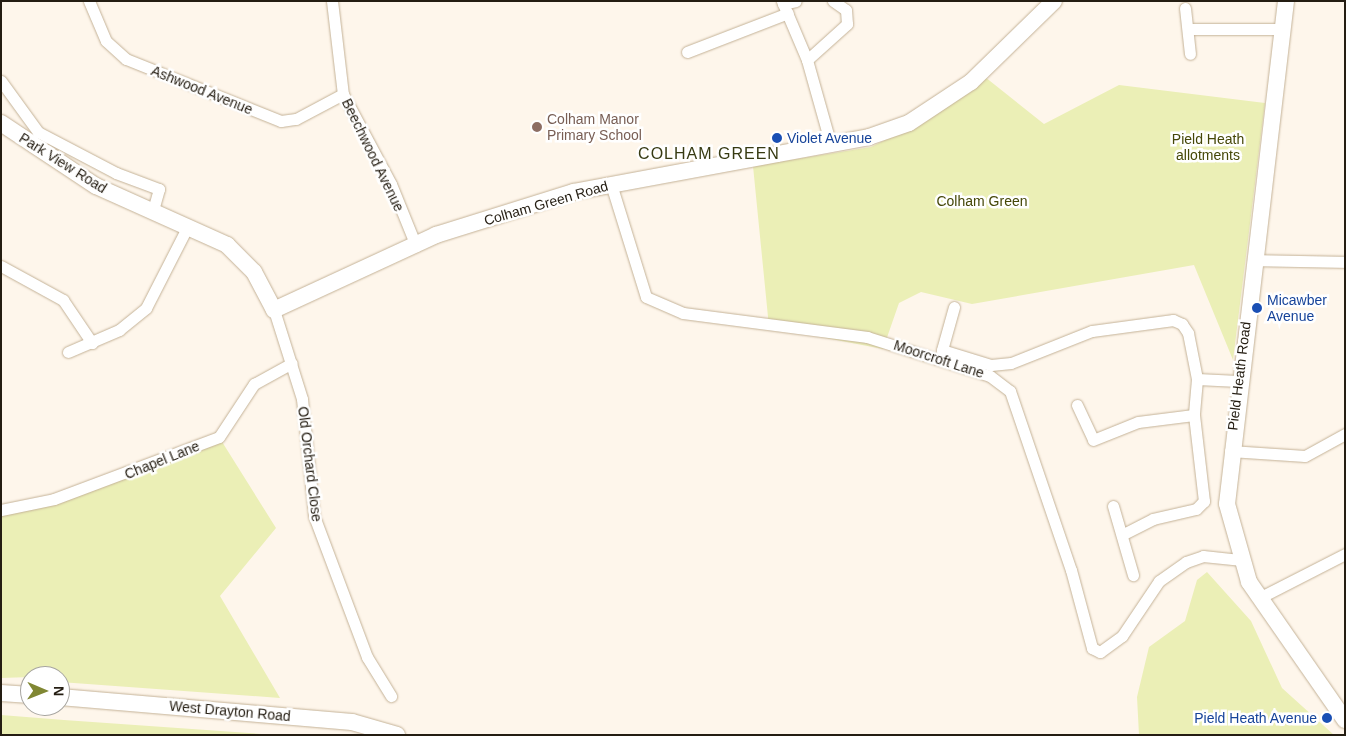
<!DOCTYPE html>
<html>
<head>
<meta charset="utf-8">
<style>
  body { margin:0 }
  #map { position:relative; width:1346px; height:736px; overflow:hidden; background:#fef6eb; font-family:Arial,sans-serif }
  div>[style] { position:absolute }
  .green>* { inset:0; background:#ebefb6 }
  .roads { filter:drop-shadow(0 0 1px #c4b297) drop-shadow(0 0 1px #c4b297) }
  .street>* { height:11px; margin:-5.5px; padding:0 5.5px; transform-origin:5.5px; border-radius:5.5px; background:#fff }
  .secondary>* { height:16px; margin:-8px; padding:0 8px; transform-origin:8px; border-radius:8px; background:#fff }
  .dots>* { width:14px; height:14px; translate:-50% -50%; box-sizing:border-box; border:2px solid #fff; border-radius:50% }
  span { translate:-50% -50%; white-space:nowrap; text-align:center; line-height:1.15; -webkit-text-stroke:5px #fff; paint-order:stroke }
  .street-label { font-size:14px; color:#241d12 }
  .education-label { font-size:14px; color:#785e54 }
  .left { translate:0 -50%; text-align:left }
  .transit-label { font-size:14px; color:#164399 }
  .right { translate:-100% -50%; text-align:right }
  .park-label { font-size:14px; color:#454708 }
  .quarter-label { font-size:16px; color:#373a12; letter-spacing:1px }
  .frame { position:absolute; inset:0; border:2px solid #241d12; pointer-events:none }
  .north { position:absolute; left:20px; top:666px; width:50px; height:50px; box-sizing:border-box; background:#fff; border:1px solid #a7a5a0; border-radius:50%; rotate:91deg; font-size:14px; font-weight:700; line-height:20px; text-align:center; color:#241d12 }
  .north::after { content:''; display:block; margin:auto; width:18px; height:22px; background:#808733; clip-path:polygon(50% 0,100% 100%,50% 72%,0 100%) }
</style>
</head>
<body>
<div id="map">
  <div class="green">
    <i style="clip-path:polygon(985px 77px,1044px 124px,1119px 85px,1265px 103px,1233px 360px,1194px 265px,972px 304px,921px 292px,899px 303px,883px 349px,769px 327px,753px 166px,871px 147px,927px 119px)"></i>
    <i style="clip-path:polygon(219px 437px,276px 528px,220px 596px,280px 698px,60px 682px,60px 676px,1px 678px,1px 510px,54px 499px)"></i>
    <i style="clip-path:polygon(1207px 572px,1251px 621px,1282px 688px,1334px 735px,1139px 735px,1137px 697px,1149px 647px,1185px 621px,1197px 580px)"></i>
    <i style="clip-path:polygon(1px 715px,64px 720px,277px 735px,1px 735px)"></i>
  </div>
  <div class="roads">
    <div class="street">
      <i style="left:89px;top:1px;width:43px;rotate:67deg"></i>
      <i style="left:106px;top:41px;width:27px;rotate:42deg"></i>
      <i style="left:126px;top:59px;width:167px;rotate:21.8deg"></i>
      <i style="left:281px;top:121px;width:15px;rotate:-8deg"></i>
      <i style="left:296px;top:119px;width:53px;rotate:-28deg"></i>
      <i style="left:332px;top:1px;width:94px;rotate:83.3deg"></i>
      <i style="left:343px;top:94px;width:102px;rotate:61.9deg"></i>
      <i style="left:391px;top:184px;width:67px;rotate:68deg"></i>
      <i style="left:782px;top:1px;width:64px;rotate:67deg"></i>
      <i style="left:807px;top:60px;width:85px;rotate:74.3deg"></i>
      <i style="left:783px;top:4px;width:13px;rotate:-13deg"></i>
      <i style="left:1185px;top:8px;width:46px;rotate:83.8deg"></i>
      <i style="left:1188px;top:29px;width:95px"></i>
      <i style="left:687px;top:52px;width:108px;rotate:-21.1deg"></i>
      <i style="left:807px;top:60px;width:54px;rotate:-42deg"></i>
      <i style="left:847px;top:24px;width:14px;rotate:-94deg"></i>
      <i style="left:846px;top:10px;width:16px;rotate:-145deg"></i>
      <i style="left:1px;top:81px;width:63px;rotate:54deg"></i>
      <i style="left:38px;top:132px;width:88px;rotate:27.7deg"></i>
      <i style="left:116px;top:173px;width:46px;rotate:20.4deg"></i>
      <i style="left:159px;top:189px;width:22px;rotate:106deg"></i>
      <i style="left:611px;top:184px;width:118px;rotate:72.8deg"></i>
      <i style="left:646px;top:297px;width:40px;rotate:23.4deg"></i>
      <i style="left:683px;top:313px;width:186px;rotate:7.4deg"></i>
      <i style="left:867px;top:337px;width:129px;rotate:17.6deg"></i>
      <i style="left:990px;top:376px;width:25px;rotate:37deg"></i>
      <i style="left:1010px;top:391px;width:189px;rotate:71.2deg"></i>
      <i style="left:1071px;top:570px;width:81px;rotate:74.9deg"></i>
      <i style="left:1092px;top:648px;width:9px;rotate:27deg"></i>
      <i style="left:1100px;top:652px;width:27px;rotate:-36deg"></i>
      <i style="left:1122px;top:636px;width:66px;rotate:-56.1deg"></i>
      <i style="left:1159px;top:581px;width:33px;rotate:-35deg"></i>
      <i style="left:1186px;top:562px;width:18px;rotate:-19deg"></i>
      <i style="left:1203px;top:556px;width:37px;rotate:6deg"></i>
      <i style="left:1253px;top:260px;width:92px;rotate:1.2deg"></i>
      <i style="left:1px;top:266px;width:71px;rotate:28.7deg"></i>
      <i style="left:63px;top:300px;width:52px;rotate:56deg"></i>
      <i style="left:954px;top:307px;width:45px;rotate:105.6deg"></i>
      <i style="left:942px;top:350px;width:51px;rotate:17deg"></i>
      <i style="left:991px;top:365px;width:20px;rotate:-6deg"></i>
      <i style="left:1011px;top:363px;width:87px;rotate:-21.6deg"></i>
      <i style="left:1092px;top:331px;width:82px;rotate:-7.7deg"></i>
      <i style="left:1173px;top:320px;width:10px;rotate:24deg"></i>
      <i style="left:1182px;top:324px;width:11px;rotate:56deg"></i>
      <i style="left:1188px;top:333px;width:47px;rotate:78.9deg"></i>
      <i style="left:1197px;top:379px;width:36px;rotate:95deg"></i>
      <i style="left:1194px;top:415px;width:87px;rotate:83.4deg"></i>
      <i style="left:1204px;top:501px;width:11px;rotate:135deg"></i>
      <i style="left:1196px;top:509px;width:44px;rotate:166.9deg"></i>
      <i style="left:1153px;top:519px;width:35px;rotate:153deg"></i>
      <i style="left:274px;top:310px;width:93px;rotate:72.5deg"></i>
      <i style="left:302px;top:399px;width:118px;rotate:84.1deg"></i>
      <i style="left:314px;top:516px;width:151px;rotate:69.4deg"></i>
      <i style="left:367px;top:657px;width:46px;rotate:58.4deg"></i>
      <i style="left:68px;top:352px;width:56px;rotate:-23.3deg"></i>
      <i style="left:119px;top:330px;width:35px;rotate:-39deg"></i>
      <i style="left:146px;top:308px;width:92px;rotate:-62.9deg"></i>
      <i style="left:1197px;top:379px;width:41px;rotate:2.8deg"></i>
      <i style="left:1077px;top:405px;width:38px;rotate:65deg"></i>
      <i style="left:1093px;top:440px;width:48px;rotate:-21.8deg"></i>
      <i style="left:1138px;top:422px;width:56px;rotate:-7.1deg"></i>
      <i style="left:1230px;top:451px;width:75px;rotate:3.8deg"></i>
      <i style="left:1305px;top:456px;width:46px;rotate:-28.8deg"></i>
      <i style="left:1113px;top:506px;width:72px;rotate:73.8deg"></i>
      <i style="left:1px;top:510px;width:54px;rotate:-11.7deg"></i>
      <i style="left:54px;top:499px;width:176px;rotate:-20.6deg"></i>
      <i style="left:219px;top:437px;width:64px;rotate:-56.6deg"></i>
      <i style="left:254px;top:384px;width:43px;rotate:-28.9deg"></i>
      <i style="left:1259px;top:598px;width:97px;rotate:-27.1deg"></i>
    </div>
    <div class="secondary">
      <i style="left:1286px;top:1px;width:506px;rotate:96.69deg"></i>
      <i style="left:1227px;top:504px;width:81px;rotate:74.2deg"></i>
      <i style="left:1249px;top:582px;width:168px;rotate:55.2deg"></i>
      <i style="left:1px;top:123px;width:114px;rotate:33.6deg"></i>
      <i style="left:96px;top:186px;width:144px;rotate:24.2deg"></i>
      <i style="left:227px;top:245px;width:38px;rotate:45deg"></i>
      <i style="left:254px;top:272px;width:43px;rotate:62.2deg"></i>
      <i style="left:274px;top:310px;width:179px;rotate:-24.8deg"></i>
      <i style="left:436px;top:235px;width:144px;rotate:-17.4deg"></i>
      <i style="left:573px;top:192px;width:301px;rotate:-10.5deg"></i>
      <i style="left:869px;top:137px;width:42px;rotate:-19.3deg"></i>
      <i style="left:909px;top:123px;width:74px;rotate:-33.5deg"></i>
      <i style="left:971px;top:82px;width:116px;rotate:-44.3deg"></i>
      <i style="left:1px;top:693px;width:29px;rotate:4deg"></i>
      <i style="left:60px;top:697px;width:293px;rotate:4.9deg"></i>
      <i style="left:352px;top:722px;width:47px;rotate:16.1deg"></i>
    </div>
  </div>
  <div class="dots">
    <i style="left:537px;top:127px;background:#8d6e63"></i>
    <i style="left:777px;top:138px;background:#1a4fb4"></i>
    <i style="left:1257px;top:308px;background:#1a4fb4"></i>
    <i style="left:1327px;top:718px;background:#1a4fb4"></i>
  </div>
  <div class="street-label">
    <span style="left:202px;top:90px;rotate:22deg">Ashwood Avenue</span>
    <span style="left:373px;top:155px;rotate:64deg">Beechwood Avenue</span>
    <span style="left:63px;top:163px;rotate:32deg">Park View Road</span>
    <span style="left:546px;top:203px;rotate:-16deg">Colham Green Road</span>
    <span style="left:939px;top:359px;rotate:18deg">Moorcroft Lane</span>
    <span style="left:1239px;top:376px;rotate:-83deg">Pield Heath Road</span>
    <span style="left:162px;top:460px;rotate:-22deg">Chapel Lane</span>
    <span style="left:310px;top:464px;rotate:83deg">Old Orchard Close</span>
    <span style="left:230px;top:711px;rotate:5deg">West Drayton Road</span>
  </div>
  <div class="education-label">
    <span class="left" style="left:547px;top:127px">Colham Manor<br>Primary School</span>
  </div>
  <div class="transit-label">
    <span class="left" style="left:787px;top:138px">Violet Avenue</span>
    <span class="left" style="left:1267px;top:308px">Micawber<br>Avenue</span>
    <span class="right" style="left:1317px;top:718px">Pield Heath Avenue</span>
  </div>
  <div class="park-label">
    <span style="left:1208px;top:147px">Pield Heath<br>allotments</span>
    <span style="left:982px;top:201px">Colham Green</span>
  </div>
  <div class="quarter-label">
    <span style="left:709px;top:154px">COLHAM GREEN</span>
  </div>
  <div class="frame"></div>
  <div class="north">N</div>
</div>
</body>
</html>
